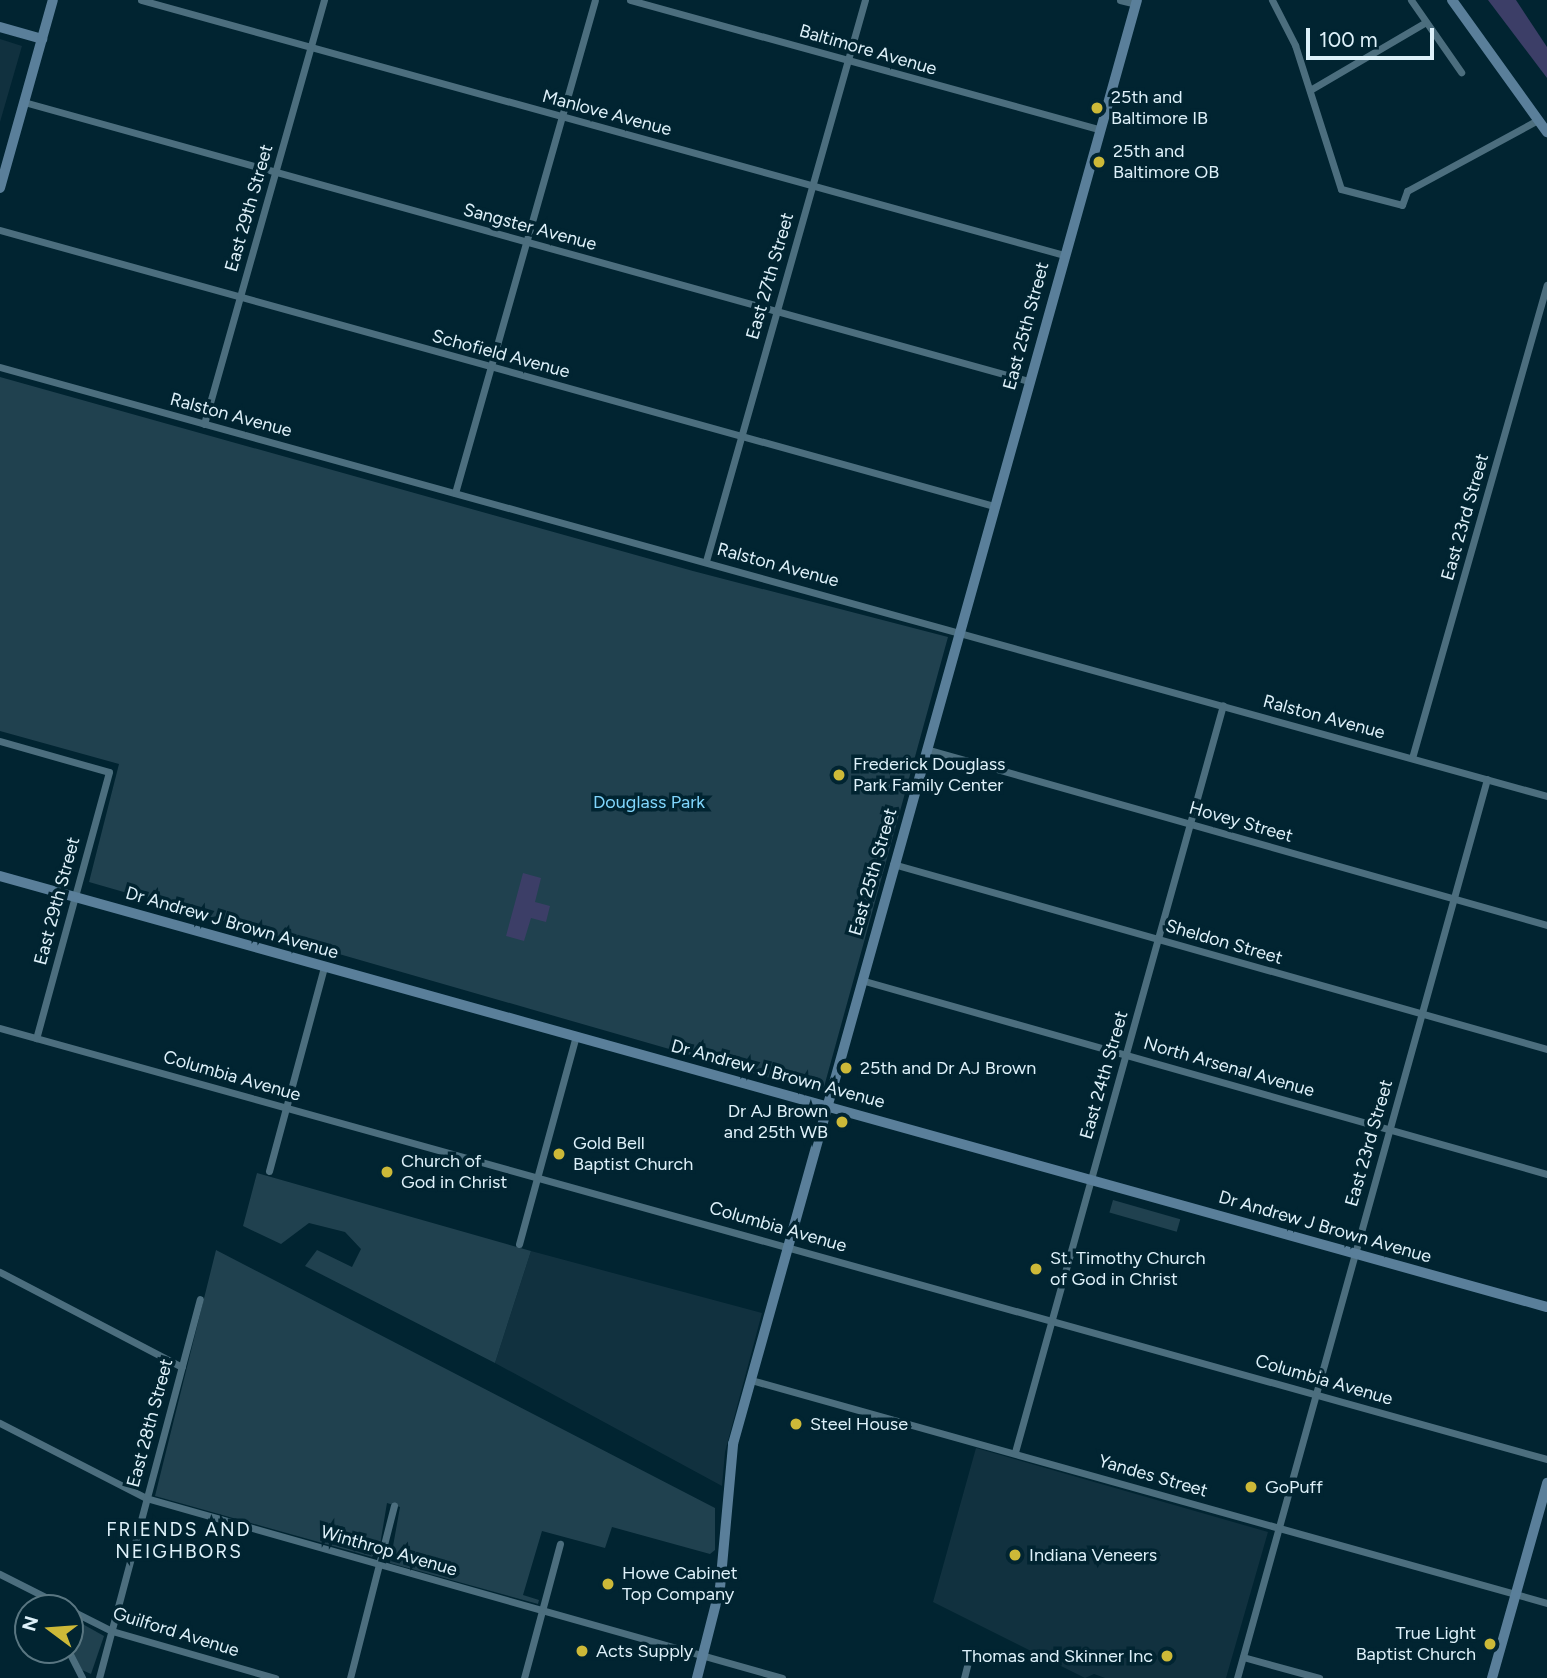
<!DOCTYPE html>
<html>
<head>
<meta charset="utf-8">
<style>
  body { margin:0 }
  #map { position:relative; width:1547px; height:1678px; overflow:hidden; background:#012431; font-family:Figtree,sans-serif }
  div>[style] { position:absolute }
  .built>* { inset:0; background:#11313f }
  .green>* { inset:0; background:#20414f; transform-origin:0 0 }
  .water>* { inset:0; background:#3c3e67 }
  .street>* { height:7px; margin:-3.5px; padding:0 3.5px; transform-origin:3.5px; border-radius:3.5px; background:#4c6e7e }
  .secondary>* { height:10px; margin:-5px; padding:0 5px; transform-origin:5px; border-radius:5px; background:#5a7f9a }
  .dots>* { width:19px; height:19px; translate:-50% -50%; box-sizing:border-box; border:4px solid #012431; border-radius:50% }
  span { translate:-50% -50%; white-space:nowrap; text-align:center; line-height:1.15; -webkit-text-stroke:7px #012431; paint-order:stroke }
  .street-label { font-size:18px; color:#def1fa }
  .poi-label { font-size:18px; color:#def1fa }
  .left { translate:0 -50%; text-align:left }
  .right { translate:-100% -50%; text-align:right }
  .park-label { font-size:18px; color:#80d6fd }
  .neighbourhood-label { font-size:19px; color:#def1fa; letter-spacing:2px }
  .north { position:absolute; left:14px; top:1594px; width:70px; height:70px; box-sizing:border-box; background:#012431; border:2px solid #597681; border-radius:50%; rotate:286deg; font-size:19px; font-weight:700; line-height:28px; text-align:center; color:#def1fa }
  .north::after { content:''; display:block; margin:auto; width:24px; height:32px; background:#cdb938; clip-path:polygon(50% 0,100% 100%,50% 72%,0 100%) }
  .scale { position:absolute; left:1306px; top:28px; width:128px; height:32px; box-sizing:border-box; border:4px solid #def1fa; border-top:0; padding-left:9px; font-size:21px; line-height:24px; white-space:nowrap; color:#def1fa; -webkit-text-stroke:5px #012431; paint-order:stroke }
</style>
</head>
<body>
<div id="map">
  <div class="built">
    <i style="clip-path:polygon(0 39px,22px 46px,0 122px)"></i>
    <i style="clip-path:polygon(531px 1251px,762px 1313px,725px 1452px,722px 1486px,495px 1363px)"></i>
    <i style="clip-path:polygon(976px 1448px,1268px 1532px,1226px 1678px,1105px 1678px,1094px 1674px,1085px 1678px,933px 1602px)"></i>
  </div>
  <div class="green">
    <i style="clip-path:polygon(0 377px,693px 571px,948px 637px,824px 1087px,815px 1091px,89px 882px,119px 764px,0 731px)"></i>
    <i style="clip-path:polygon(257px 1173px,531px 1251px,495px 1363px,305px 1266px,317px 1250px,352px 1267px,361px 1249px,345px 1232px,309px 1223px,281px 1244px,243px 1226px)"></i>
    <i style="left:1113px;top:1200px;width:70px;height:13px;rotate:16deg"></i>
    <i style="clip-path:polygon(216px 1250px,715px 1508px,715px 1550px,710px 1554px,612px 1527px,605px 1548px,542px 1531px,523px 1595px,539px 1600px,538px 1604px,390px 1563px,400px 1507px,387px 1503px,380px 1545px,372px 1557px,155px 1496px)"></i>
    <i style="clip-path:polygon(70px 1617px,104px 1636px,91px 1674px,82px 1670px,70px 1646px)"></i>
  </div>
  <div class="water">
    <i style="clip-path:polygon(1488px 0,1516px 0,1547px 47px,1547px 78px)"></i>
    <i style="clip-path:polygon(523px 873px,541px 878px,535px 902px,550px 906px,546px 922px,531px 918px,524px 941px,506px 936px)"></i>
  </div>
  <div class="street">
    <i style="left:141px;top:0;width:958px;rotate:15.44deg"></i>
    <i style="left:630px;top:0;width:486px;rotate:15.4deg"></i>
    <i style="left:1120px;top:0;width:16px;rotate:14deg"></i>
    <i style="left:1272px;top:0;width:51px;rotate:62.9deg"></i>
    <i style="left:1295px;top:45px;width:151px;rotate:72.3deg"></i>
    <i style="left:1341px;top:189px;width:63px;rotate:14.7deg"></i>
    <i style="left:1402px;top:205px;width:15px;rotate:-70deg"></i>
    <i style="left:1407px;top:191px;width:149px;rotate:-28.5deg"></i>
    <i style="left:1411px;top:0;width:88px;rotate:55.2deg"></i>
    <i style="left:1310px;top:90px;width:134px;rotate:-30.4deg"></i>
    <i style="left:24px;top:102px;width:1043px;rotate:15.52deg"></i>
    <i style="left:0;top:230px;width:1032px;rotate:15.52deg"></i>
    <i style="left:0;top:367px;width:1605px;rotate:15.5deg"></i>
    <i style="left:204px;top:424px;width:441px;rotate:-74.2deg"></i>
    <i style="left:455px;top:493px;width:512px;rotate:-74.15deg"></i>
    <i style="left:706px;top:561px;width:583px;rotate:-74.18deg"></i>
    <i style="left:0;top:741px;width:113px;rotate:15.9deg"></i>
    <i style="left:109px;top:772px;width:276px;rotate:105.3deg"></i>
    <i style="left:926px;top:749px;width:645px;rotate:15.82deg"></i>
    <i style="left:1412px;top:758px;width:492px;rotate:-74.1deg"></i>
    <i style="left:893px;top:864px;width:680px;rotate:15.79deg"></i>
    <i style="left:861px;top:980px;width:713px;rotate:15.79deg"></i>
    <i style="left:0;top:1028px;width:1606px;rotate:15.57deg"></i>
    <i style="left:269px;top:1171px;width:211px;rotate:-74.9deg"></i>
    <i style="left:519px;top:1244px;width:216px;rotate:-74.7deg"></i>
    <i style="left:0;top:1272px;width:205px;rotate:27.6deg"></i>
    <i style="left:751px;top:1380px;width:827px;rotate:15.65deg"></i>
    <i style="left:0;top:1423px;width:164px;rotate:27.2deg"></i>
    <i style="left:146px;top:1498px;width:661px;rotate:15.8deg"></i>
    <i style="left:1015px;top:1452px;width:775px;rotate:-74.44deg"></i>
    <i style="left:0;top:1574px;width:75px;rotate:26.9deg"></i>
    <i style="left:70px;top:1610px;width:47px;rotate:26.6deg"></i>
    <i style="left:112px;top:1631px;width:170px;rotate:16.1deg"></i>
    <i style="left:68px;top:1650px;width:31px;rotate:63deg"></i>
    <i style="left:1243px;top:1657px;width:79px;rotate:15.4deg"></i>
    <i style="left:99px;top:1678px;width:392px;rotate:-75.1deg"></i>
    <i style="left:350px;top:1678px;width:178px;rotate:-75.7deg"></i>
    <i style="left:524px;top:1678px;width:139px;rotate:-75deg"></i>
    <i style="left:964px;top:1678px;width:21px;rotate:-76deg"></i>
    <i style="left:1237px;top:1678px;width:933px;rotate:-74.46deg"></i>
  </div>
  <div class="secondary">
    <i style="left:1452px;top:0;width:163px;rotate:54.3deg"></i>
    <i style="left:0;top:27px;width:44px;rotate:15.9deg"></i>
    <i style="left:0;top:188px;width:195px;rotate:-74.3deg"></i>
    <i style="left:0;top:876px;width:1606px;rotate:15.57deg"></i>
    <i style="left:697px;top:1678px;width:93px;rotate:-75.7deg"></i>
    <i style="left:720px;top:1588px;width:145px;rotate:-84.8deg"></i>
    <i style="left:733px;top:1444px;width:1499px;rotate:-74.37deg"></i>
    <i style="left:1492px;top:1678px;width:203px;rotate:-74.2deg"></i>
  </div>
  <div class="dots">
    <i style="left:1097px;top:108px;background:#cdb938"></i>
    <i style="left:1099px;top:162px;background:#cdb938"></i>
    <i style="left:839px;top:775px;background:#cdb938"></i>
    <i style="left:846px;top:1068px;background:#cdb938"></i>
    <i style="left:842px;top:1122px;background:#cdb938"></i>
    <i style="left:559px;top:1154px;background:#cdb938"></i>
    <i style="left:387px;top:1172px;background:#cdb938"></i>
    <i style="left:1036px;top:1269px;background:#cdb938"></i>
    <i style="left:796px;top:1424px;background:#cdb938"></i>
    <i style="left:1251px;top:1487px;background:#cdb938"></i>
    <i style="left:1015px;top:1555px;background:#cdb938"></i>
    <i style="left:608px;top:1584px;background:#cdb938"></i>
    <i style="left:1490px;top:1644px;background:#cdb938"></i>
    <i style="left:582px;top:1651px;background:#cdb938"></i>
    <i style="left:1167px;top:1656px;background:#cdb938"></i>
  </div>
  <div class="street-label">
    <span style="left:868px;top:50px;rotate:16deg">Baltimore Avenue</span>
    <span style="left:607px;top:113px;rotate:15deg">Manlove Avenue</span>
    <span style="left:249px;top:208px;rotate:-74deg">East 29th Street</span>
    <span style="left:530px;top:227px;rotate:15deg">Sangster Avenue</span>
    <span style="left:770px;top:276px;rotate:-74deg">East 27th Street</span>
    <span style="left:1026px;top:326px;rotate:-75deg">East 25th Street</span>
    <span style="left:501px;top:354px;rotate:15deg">Schofield Avenue</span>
    <span style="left:231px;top:415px;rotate:15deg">Ralston Avenue</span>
    <span style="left:1465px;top:517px;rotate:-74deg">East 23rd Street</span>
    <span style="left:778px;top:565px;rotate:15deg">Ralston Avenue</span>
    <span style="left:1324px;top:717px;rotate:15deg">Ralston Avenue</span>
    <span style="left:1241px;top:822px;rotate:16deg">Hovey Street</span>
    <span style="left:873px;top:872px;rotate:-74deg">East 25th Street</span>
    <span style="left:57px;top:901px;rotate:-75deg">East 29th Street</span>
    <span style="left:232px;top:923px;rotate:16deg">Dr Andrew J Brown Avenue</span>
    <span style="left:1224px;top:942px;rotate:16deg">Sheldon Street</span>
    <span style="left:1229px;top:1067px;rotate:16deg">North Arsenal Avenue</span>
    <span style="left:778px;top:1074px;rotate:15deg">Dr Andrew J Brown Avenue</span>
    <span style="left:1104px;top:1075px;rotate:-74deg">East 24th Street</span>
    <span style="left:232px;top:1076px;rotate:16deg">Columbia Avenue</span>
    <span style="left:1369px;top:1143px;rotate:-74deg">East 23rd Street</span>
    <span style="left:778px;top:1227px;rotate:16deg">Columbia Avenue</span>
    <span style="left:1325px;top:1227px;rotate:16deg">Dr Andrew J Brown Avenue</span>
    <span style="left:1324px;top:1380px;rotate:16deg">Columbia Avenue</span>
    <span style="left:150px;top:1423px;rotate:-75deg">East 28th Street</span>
    <span style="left:1153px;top:1476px;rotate:16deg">Yandes Street</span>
    <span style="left:389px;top:1551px;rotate:16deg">Winthrop Avenue</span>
    <span style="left:176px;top:1632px;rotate:17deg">Guilford Avenue</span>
  </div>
  <div class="poi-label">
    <span class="left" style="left:1111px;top:108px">25th and<br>Baltimore IB</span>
    <span class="left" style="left:1113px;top:162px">25th and<br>Baltimore OB</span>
    <span class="left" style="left:853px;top:775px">Frederick Douglass<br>Park Family Center</span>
    <span class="left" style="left:860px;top:1068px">25th and Dr AJ Brown</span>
    <span class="right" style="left:828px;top:1122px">Dr AJ Brown<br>and 25th WB</span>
    <span class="left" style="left:573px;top:1154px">Gold Bell<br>Baptist Church</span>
    <span class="left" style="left:401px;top:1172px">Church of<br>God in Christ</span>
    <span class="left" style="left:1050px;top:1269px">St. Timothy Church<br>of God in Christ</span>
    <span class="left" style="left:810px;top:1424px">Steel House</span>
    <span class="left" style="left:1265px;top:1487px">GoPuff</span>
    <span class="left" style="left:1029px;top:1555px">Indiana Veneers</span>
    <span class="left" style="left:622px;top:1584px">Howe Cabinet<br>Top Company</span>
    <span class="right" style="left:1476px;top:1644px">True Light<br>Baptist Church</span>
    <span class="left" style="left:596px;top:1651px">Acts Supply</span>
    <span class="right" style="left:1153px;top:1656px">Thomas and Skinner Inc</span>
  </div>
  <div class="park-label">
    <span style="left:649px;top:802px">Douglass Park</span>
  </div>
  <div class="neighbourhood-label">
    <span style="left:179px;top:1541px">FRIENDS AND<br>NEIGHBORS</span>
  </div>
  <div class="north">N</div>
  <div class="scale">100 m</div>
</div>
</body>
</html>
